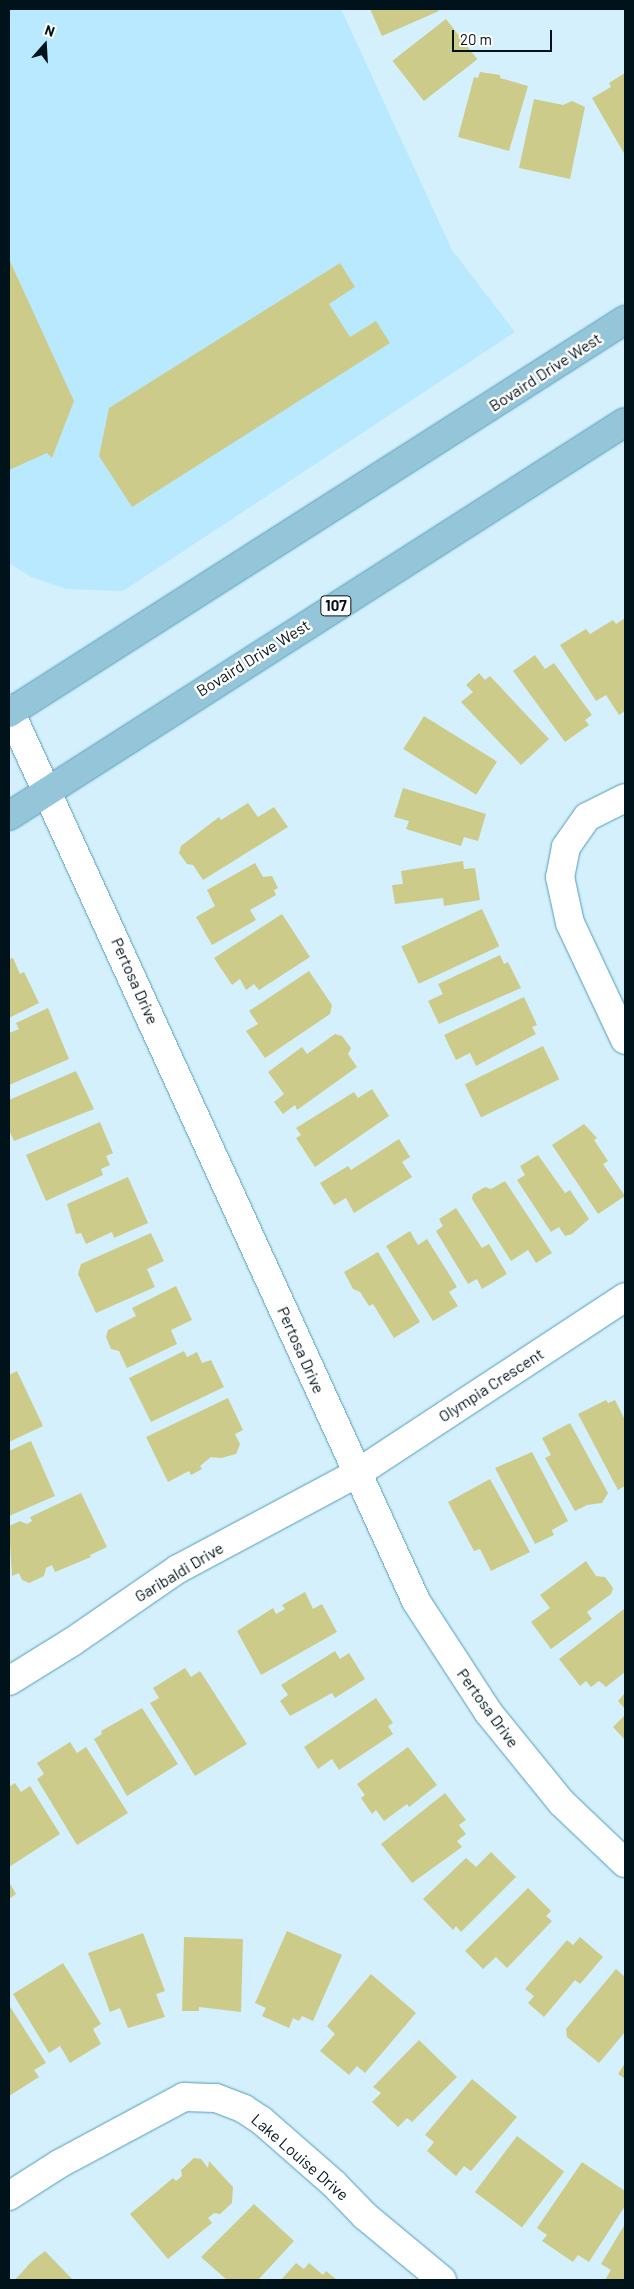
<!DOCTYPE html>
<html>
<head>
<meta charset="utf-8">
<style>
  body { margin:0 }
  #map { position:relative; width:634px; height:2289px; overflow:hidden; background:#d3f0fc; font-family:Barlow,sans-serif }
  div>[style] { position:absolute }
  .built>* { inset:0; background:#b9e9ff }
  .building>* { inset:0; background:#cdcb8a; transform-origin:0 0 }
  .roads { filter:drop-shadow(0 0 1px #529bb9) drop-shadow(0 0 1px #529bb9) }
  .minor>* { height:28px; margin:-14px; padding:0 14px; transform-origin:14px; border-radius:14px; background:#fff }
  .major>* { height:28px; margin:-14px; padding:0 14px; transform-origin:14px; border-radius:14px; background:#94c5d9 }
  span { translate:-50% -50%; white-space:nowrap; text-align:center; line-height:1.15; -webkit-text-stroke:5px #fff; paint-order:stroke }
  .shield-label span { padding:1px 4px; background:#fff; border:1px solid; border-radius:4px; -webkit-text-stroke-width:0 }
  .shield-label { font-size:15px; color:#00121a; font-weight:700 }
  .street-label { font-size:16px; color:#00121a }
  .frame { position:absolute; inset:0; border:10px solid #00121a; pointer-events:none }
  .north { position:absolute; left:20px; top:20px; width:50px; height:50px; -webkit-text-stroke:4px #fff; paint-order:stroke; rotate:19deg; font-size:14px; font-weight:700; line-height:20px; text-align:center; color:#00121a }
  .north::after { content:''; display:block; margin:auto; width:18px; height:22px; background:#00121a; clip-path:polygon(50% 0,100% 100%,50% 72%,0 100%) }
  .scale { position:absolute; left:452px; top:30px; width:100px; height:22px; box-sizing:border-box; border:2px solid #00121a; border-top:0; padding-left:6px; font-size:15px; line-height:18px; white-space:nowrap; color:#00121a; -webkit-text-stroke:4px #fff; paint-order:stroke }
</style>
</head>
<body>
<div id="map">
  <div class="built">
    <i style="clip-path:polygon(9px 9px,341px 9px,452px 250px,515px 332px,123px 591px,66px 589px,31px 577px,9px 563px)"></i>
  </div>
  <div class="building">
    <i style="clip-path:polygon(370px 9px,438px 9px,439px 11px,382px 36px)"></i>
    <i style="left:446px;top:19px;width:51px;height:68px;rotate:52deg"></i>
    <i style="clip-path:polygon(480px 72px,500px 75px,500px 78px,528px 86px,509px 151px,458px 137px,474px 77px,478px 78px)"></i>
    <i style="clip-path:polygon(625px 73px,625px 155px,592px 98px,611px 87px,609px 83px)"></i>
    <i style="clip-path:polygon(534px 99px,563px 105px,572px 101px,585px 107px,570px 179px,519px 168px)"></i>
    <i style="clip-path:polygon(9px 259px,74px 401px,52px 458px,47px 453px,9px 470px)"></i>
    <i style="clip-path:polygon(340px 263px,355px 287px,329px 304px,350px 337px,376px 321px,390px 343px,132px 507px,99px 456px,109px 408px)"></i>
    <i style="clip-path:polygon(625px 618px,625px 711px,619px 715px,606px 695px,596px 701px,560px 645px,586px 629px,590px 634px,613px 620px,616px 624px)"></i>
    <i style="clip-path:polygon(535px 655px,545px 669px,554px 663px,592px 715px,585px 720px,589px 725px,565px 742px,513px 671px)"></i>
    <i style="clip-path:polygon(479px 673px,485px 680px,490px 676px,549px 739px,521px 765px,461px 702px,473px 692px,466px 685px)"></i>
    <i style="left:424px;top:716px;width:86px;height:39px;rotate:32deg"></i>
    <i style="clip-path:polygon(403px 788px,486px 814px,478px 841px,464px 837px,461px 846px,406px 829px,409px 821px,394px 817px)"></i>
    <i style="clip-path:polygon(248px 803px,258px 817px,274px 807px,288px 827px,203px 880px,193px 865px,187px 864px,179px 853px,181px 846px,219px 817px,221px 820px)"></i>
    <i style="clip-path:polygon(463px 861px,464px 869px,475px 868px,480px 900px,444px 906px,443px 898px,395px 904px,392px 885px,403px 884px,401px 871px)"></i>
    <i style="clip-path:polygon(255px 863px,263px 877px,272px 876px,278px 888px,274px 890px,276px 895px,250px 910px,256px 920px,212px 945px,196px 917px,215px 906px,207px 890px)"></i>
    <i style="left:482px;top:909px;width:41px;height:89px;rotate:65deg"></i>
    <i style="clip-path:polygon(282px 914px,310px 957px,259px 990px,254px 984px,246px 990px,240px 979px,232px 985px,214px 958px)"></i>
    <i style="clip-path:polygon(500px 955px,504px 964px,508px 962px,521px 988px,439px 1024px,428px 1001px,443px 994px,438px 984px)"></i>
    <i style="clip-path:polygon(13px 958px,20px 974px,24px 972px,39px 1003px,9px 1018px,9px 959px)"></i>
    <i style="clip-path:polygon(309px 971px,332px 1005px,330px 1014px,265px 1058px,246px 1031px,258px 1024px,249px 1011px)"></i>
    <i style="clip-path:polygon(524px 997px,537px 1025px,532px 1027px,536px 1034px,476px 1066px,470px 1053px,456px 1060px,444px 1035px)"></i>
    <i style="clip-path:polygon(48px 1008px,69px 1059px,9px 1085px,9px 1033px,19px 1029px,16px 1023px)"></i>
    <i style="clip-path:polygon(335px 1034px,342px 1036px,351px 1048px,348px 1054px,357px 1067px,297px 1110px,295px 1105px,283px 1114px,274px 1102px,284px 1094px,268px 1072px,302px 1047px,307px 1054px)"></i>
    <i style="left:543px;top:1046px;width:37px;height:87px;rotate:64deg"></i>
    <i style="clip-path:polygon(76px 1071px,94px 1109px,14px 1141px,9px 1130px,9px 1100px)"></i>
    <i style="clip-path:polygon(372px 1089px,389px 1116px,315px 1167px,296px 1138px,301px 1135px,296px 1128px,354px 1092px,358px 1098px)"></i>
    <i style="clip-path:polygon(100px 1122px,113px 1153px,106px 1156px,110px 1165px,101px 1169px,103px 1175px,46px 1201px,26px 1155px)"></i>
    <i style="clip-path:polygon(584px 1124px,597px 1138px,594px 1140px,608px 1161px,603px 1164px,625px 1196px,598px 1214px,552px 1145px)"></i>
    <i style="clip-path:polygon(399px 1139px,410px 1157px,402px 1162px,412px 1177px,354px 1213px,346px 1198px,334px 1205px,320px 1183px,348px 1166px,351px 1170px)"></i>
    <i style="clip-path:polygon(538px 1155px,565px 1193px,570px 1190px,589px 1219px,572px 1234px,565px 1236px,559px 1227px,551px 1232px,517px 1180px,525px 1175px,520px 1166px)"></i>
    <i style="clip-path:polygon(128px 1177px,148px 1223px,114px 1238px,112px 1232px,86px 1244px,81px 1233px,76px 1234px,67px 1204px)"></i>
    <i style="clip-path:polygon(505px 1181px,552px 1253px,536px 1263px,528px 1250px,511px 1261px,472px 1199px,473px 1194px,485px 1187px,491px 1189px)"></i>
    <i style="clip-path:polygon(456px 1208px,482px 1248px,489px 1244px,507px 1274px,482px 1289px,477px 1279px,468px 1284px,436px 1231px,443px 1226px,439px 1219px)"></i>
    <i style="clip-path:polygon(410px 1231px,418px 1245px,427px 1239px,457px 1287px,449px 1292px,458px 1306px,433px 1321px,386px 1246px)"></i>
    <i style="clip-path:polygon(151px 1233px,164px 1261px,147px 1269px,155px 1287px,96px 1313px,78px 1274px,81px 1264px)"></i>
    <i style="clip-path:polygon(378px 1252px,420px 1322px,394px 1338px,373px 1304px,369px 1306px,360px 1292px,353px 1289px,344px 1272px)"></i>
    <i style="clip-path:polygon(176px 1286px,192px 1320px,171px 1330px,177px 1344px,127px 1368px,119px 1351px,111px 1349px,106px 1337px,108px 1330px,136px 1316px,132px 1308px)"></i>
    <i style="clip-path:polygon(184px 1351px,187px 1357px,197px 1352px,202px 1363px,211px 1360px,224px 1387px,151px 1422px,129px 1378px)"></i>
    <i style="clip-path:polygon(17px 1371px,43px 1426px,9px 1442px,9px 1375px)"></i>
    <i style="clip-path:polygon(228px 1398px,243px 1430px,235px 1434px,240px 1444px,236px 1454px,221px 1458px,211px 1457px,200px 1466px,202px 1469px,191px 1475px,189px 1471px,168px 1482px,146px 1437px)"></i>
    <i style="clip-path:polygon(606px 1400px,608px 1403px,615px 1400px,625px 1420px,625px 1486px,618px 1490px,578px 1414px)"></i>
    <i style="clip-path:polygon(570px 1423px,608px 1493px,602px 1503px,587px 1505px,575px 1511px,545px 1458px,551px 1455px,542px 1438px)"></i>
    <i style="clip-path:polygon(31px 1441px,55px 1496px,9px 1516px,9px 1451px)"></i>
    <i style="clip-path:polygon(532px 1452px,568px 1521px,552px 1530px,554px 1535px,535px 1544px,495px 1468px)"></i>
    <i style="clip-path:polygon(490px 1479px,530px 1552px,491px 1571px,480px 1549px,474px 1551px,448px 1502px)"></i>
    <i style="clip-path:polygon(81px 1493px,107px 1547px,90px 1555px,91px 1557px,55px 1572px,52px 1565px,46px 1568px,44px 1576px,29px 1583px,22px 1580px,19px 1573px,12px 1576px,9px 1526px,20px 1521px,27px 1524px,32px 1521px,30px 1517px)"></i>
    <i style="clip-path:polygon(586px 1561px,596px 1576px,605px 1577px,613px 1588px,611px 1594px,587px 1612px,592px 1619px,551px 1649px,531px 1622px,550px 1608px,540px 1595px)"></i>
    <i style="clip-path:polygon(305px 1592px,313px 1609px,322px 1604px,337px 1632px,261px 1675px,237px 1631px,273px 1608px,276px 1614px,285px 1609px,282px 1605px)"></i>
    <i style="clip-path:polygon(624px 1609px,625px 1672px,606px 1687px,599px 1681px,591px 1687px,586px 1681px,580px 1686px,559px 1659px)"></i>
    <i style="clip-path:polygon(335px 1651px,340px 1659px,349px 1653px,365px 1679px,335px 1698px,332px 1693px,290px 1716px,280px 1701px,288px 1695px,281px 1685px)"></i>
    <i style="clip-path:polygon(185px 1668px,191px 1677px,200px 1671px,247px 1744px,195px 1776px,150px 1703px,159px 1698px,153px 1688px)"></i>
    <i style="clip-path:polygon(625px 1693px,625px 1709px,618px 1701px)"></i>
    <i style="clip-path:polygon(376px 1698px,393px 1723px,388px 1726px,393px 1734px,339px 1770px,332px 1759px,318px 1769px,304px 1747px)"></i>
    <i style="clip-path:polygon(142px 1708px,178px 1764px,127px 1796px,94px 1739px,102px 1734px,101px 1731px)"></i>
    <i style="clip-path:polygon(625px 1715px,625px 1740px,613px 1727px)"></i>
    <i style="clip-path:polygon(70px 1742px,77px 1753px,86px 1747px,128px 1813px,77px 1845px,37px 1779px,44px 1774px,37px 1763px)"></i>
    <i style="clip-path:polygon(408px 1747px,437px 1785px,409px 1807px,407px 1804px,384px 1821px,376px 1810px,372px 1814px,361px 1798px,365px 1795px,357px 1784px)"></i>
    <i style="clip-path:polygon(15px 1783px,21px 1792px,30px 1786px,60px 1834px,9px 1867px,9px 1787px)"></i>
    <i style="clip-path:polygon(445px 1793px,466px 1820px,459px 1825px,466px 1834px,457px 1841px,462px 1847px,412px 1883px,381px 1844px)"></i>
    <i style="clip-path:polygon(491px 1852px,516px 1877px,461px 1932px,456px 1926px,453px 1930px,423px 1899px,466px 1858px,476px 1867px)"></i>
    <i style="clip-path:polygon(9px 1882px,16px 1894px,9px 1899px)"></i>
    <i style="clip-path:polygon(528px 1888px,551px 1911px,546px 1916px,552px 1921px,507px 1968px,496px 1957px,483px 1969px,465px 1951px)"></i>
    <i style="clip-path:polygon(287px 1931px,342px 1955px,313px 2021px,302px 2016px,299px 2021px,293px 2018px,289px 2028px,262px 2016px,266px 2008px,255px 2003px)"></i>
    <i style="clip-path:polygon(143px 1933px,165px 1991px,156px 1994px,165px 2017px,128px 2028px,120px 2008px,110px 2012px,88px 1953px)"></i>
    <i style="clip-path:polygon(184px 1937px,243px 1939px,241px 2012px,199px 2007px,199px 2011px,182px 2011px)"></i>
    <i style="clip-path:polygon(580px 1937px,603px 1957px,580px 1984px,575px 1980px,544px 2017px,528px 2003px,534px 1996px,525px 1989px,567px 1940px,573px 1945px)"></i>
    <i style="clip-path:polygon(63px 1963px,101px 2024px,93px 2029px,101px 2044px,70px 2063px,60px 2046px,49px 2053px,13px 1994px)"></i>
    <i style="clip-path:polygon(616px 1969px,625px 1977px,625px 2032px,599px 2063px,567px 2037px,566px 2029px)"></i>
    <i style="clip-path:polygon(371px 1974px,416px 2013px,365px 2073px,357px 2066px,349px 2075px,320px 2051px,335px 2034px,327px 2026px)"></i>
    <i style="clip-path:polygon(9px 2005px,46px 2063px,34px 2070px,39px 2077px,9px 2096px)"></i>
    <i style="clip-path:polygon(419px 2040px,457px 2077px,412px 2122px,407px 2118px,398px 2127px,372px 2102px,381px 2093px,373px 2087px)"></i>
    <i style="clip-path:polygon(625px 2063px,625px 2079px,618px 2074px)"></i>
    <i style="clip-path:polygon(472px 2079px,517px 2117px,471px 2171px,464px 2166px,456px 2176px,427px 2151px,434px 2142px,425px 2135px)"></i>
    <i style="left:517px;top:2136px;width:59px;height:70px;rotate:37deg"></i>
    <i style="clip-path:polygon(194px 2158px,201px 2159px,208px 2168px,209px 2161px,233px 2187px,232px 2203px,220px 2214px,214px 2213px,208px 2218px,212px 2223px,168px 2259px,130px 2214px,173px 2178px,176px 2181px,182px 2176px,181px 2170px)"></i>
    <i style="clip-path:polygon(582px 2162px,625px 2191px,625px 2206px,589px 2262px,578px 2255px,573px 2262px,542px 2241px,547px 2235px,537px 2228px)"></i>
    <i style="clip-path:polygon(254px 2204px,294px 2241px,258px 2280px,227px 2280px,201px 2257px)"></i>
    <i style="clip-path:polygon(625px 2224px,625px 2280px,605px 2280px,611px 2270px,601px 2264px)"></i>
    <i style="clip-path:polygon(45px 2251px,73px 2280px,15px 2280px,31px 2262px)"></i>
    <i style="clip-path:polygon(296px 2263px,304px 2269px,309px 2263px,323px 2275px,326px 2271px,337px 2280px,281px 2280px)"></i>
  </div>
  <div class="roads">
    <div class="minor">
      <i style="left:9px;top:709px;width:980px;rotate:65.47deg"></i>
      <i style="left:416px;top:1601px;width:132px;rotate:57deg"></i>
      <i style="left:488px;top:1712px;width:117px;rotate:50.9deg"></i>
      <i style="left:562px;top:1803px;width:87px;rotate:43.6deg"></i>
      <i style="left:625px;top:798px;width:42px;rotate:153.4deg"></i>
      <i style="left:587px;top:817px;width:37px;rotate:125deg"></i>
      <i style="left:566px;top:847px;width:31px;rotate:101deg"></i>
      <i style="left:560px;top:877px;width:47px;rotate:77.7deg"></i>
      <i style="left:570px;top:923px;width:129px;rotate:64.8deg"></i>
      <i style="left:9px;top:1681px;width:74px;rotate:-31.8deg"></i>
      <i style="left:72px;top:1642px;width:129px;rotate:-34.6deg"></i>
      <i style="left:178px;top:1569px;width:202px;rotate:-28.1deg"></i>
      <i style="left:356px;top:1474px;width:322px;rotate:-33.3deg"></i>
      <i style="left:9px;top:2196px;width:59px;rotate:-32.6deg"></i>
      <i style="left:59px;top:2164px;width:142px;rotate:-28.2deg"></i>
      <i style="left:184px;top:2097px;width:32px;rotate:2deg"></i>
      <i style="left:216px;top:2098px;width:30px;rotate:21deg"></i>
      <i style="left:244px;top:2109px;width:20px;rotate:33deg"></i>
      <i style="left:261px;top:2120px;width:97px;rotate:41.2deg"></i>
      <i style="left:334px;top:2184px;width:45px;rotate:45.9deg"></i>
      <i style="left:365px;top:2216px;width:100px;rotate:39.7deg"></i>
    </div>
    <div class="major">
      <i style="left:9px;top:713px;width:731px;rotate:-32.54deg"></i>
      <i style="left:9px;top:816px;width:731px;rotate:-32.6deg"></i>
    </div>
  </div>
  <div class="shield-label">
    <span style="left:336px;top:606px">107</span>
  </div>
  <div class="street-label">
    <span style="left:545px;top:372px;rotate:-33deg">Bovaird Drive West</span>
    <span style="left:253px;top:658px;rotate:-32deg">Bovaird Drive West</span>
    <span style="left:135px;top:981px;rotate:66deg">Pertosa Drive</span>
    <span style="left:301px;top:1350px;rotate:66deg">Pertosa Drive</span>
    <span style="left:491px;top:1385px;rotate:-33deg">Olympia Crescent</span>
    <span style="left:179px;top:1572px;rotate:-31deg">Garibaldi Drive</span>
    <span style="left:488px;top:1708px;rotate:54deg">Pertosa Drive</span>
    <span style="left:300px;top:2157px;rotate:41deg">Lake Louise Drive</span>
  </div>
  <div class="frame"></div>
  <div class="north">N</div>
  <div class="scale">20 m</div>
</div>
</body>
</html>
